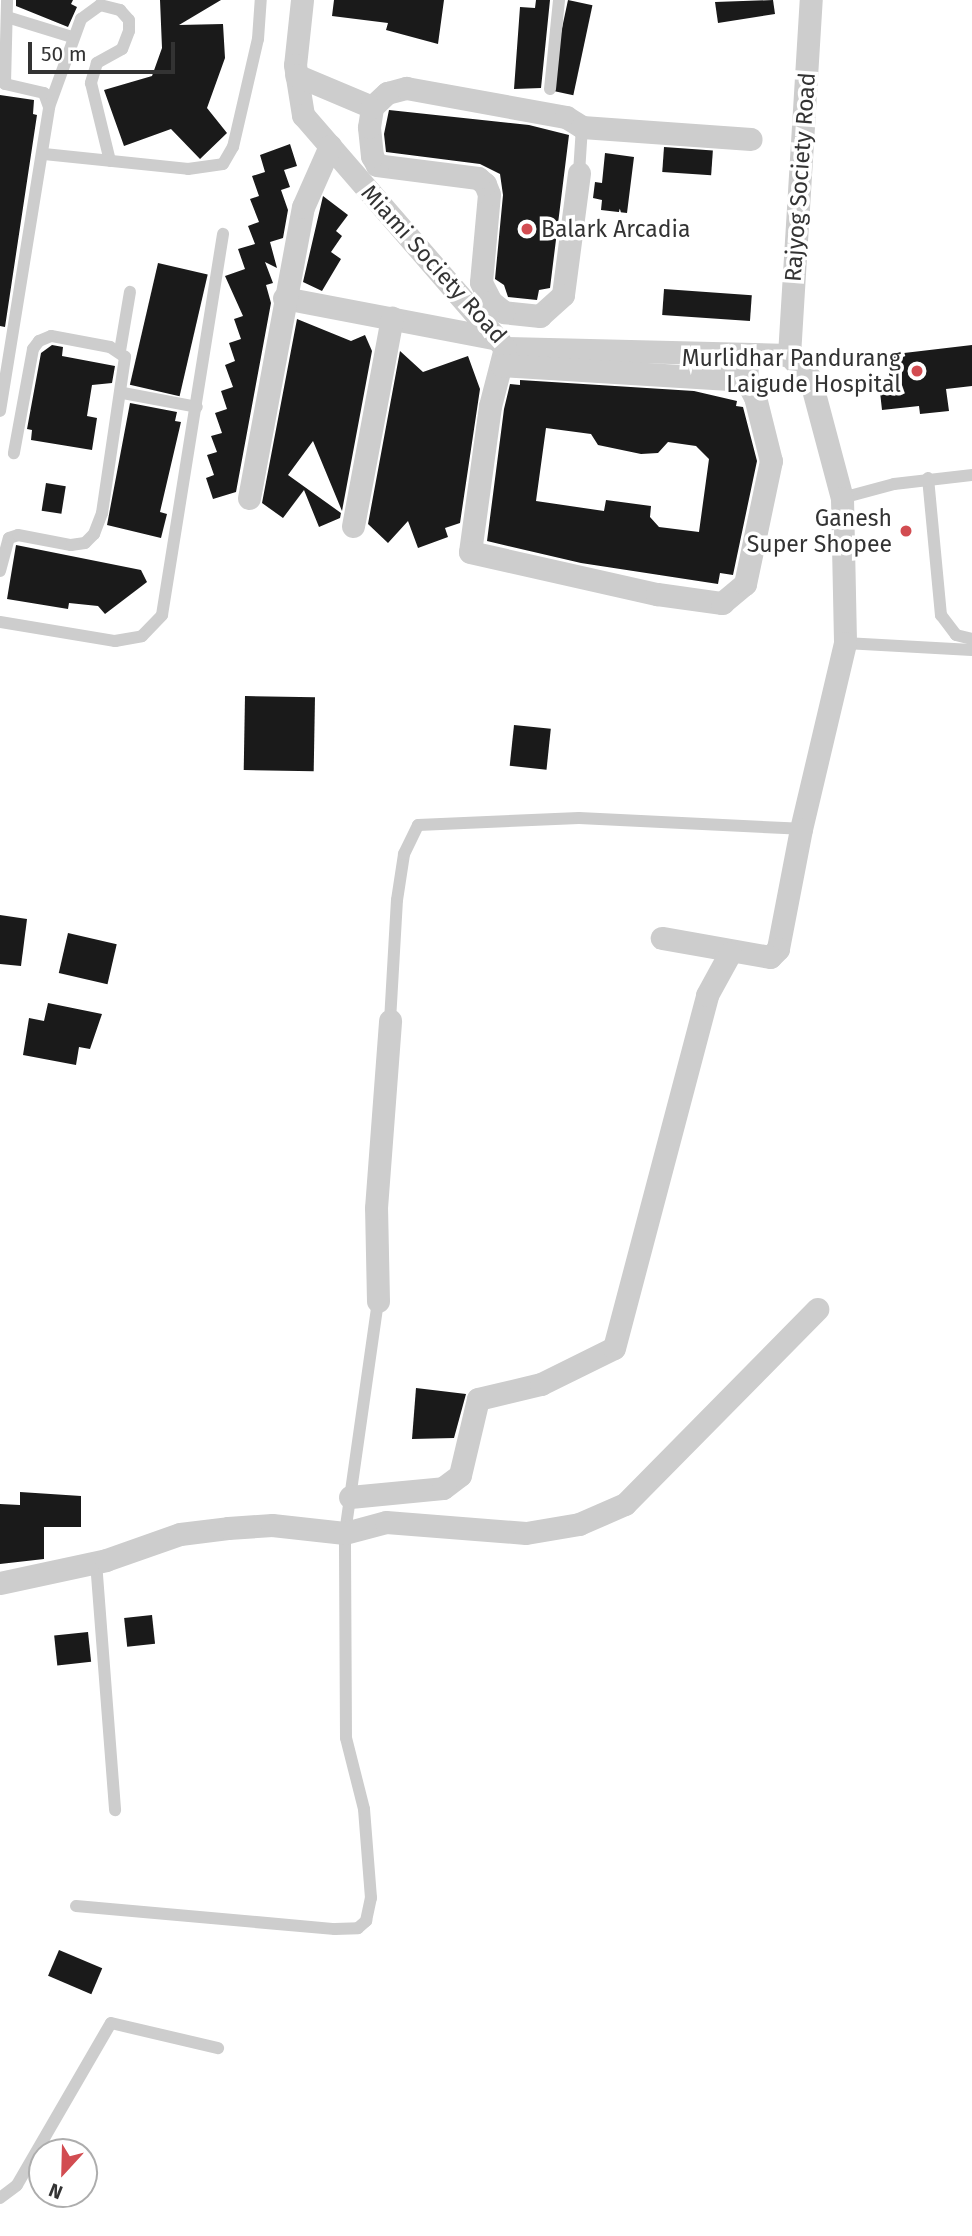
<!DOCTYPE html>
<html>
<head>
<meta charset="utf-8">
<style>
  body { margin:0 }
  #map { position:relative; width:972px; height:2236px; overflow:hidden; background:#fff; font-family:"Fira Sans",sans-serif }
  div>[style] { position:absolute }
  .building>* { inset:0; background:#1a1a1a; transform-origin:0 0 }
  .service>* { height:12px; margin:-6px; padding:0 6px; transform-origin:6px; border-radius:6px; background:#cdcdcd }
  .minor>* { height:23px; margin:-11.5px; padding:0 11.5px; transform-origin:11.5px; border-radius:11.5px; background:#cdcdcd }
  .dots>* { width:19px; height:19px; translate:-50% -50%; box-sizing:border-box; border:4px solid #fff; border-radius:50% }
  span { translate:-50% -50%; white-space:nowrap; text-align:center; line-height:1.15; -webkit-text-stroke:7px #fff; paint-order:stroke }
  .street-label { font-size:23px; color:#333 }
  .poi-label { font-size:23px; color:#333 }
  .left { translate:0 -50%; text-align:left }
  .right { translate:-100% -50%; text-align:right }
  .north { position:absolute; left:28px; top:2138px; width:70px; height:70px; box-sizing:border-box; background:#fff; border:2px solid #adadad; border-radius:50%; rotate:202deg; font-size:19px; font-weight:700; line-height:28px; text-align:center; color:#333 }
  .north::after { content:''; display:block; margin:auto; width:24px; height:32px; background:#d24c51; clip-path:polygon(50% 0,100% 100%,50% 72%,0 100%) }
  .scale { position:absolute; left:28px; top:42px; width:147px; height:32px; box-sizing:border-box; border:4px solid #333; border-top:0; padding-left:9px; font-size:21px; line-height:24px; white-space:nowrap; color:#333; -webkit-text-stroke:5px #fff; paint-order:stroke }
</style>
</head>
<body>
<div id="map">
  <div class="building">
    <i style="clip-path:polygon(16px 0,73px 0,71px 4px,77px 7px,68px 27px,16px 6px)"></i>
    <i style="clip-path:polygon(160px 0,221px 0,179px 25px,223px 24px,225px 58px,207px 108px,227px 133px,200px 159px,171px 129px,124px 146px,104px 90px,152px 76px,162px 48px)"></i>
    <i style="clip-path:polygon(334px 0,444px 0,438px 44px,386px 30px,388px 23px,332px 16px)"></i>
    <i style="clip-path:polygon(536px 0,550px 0,541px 88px,514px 89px,520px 7px,535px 8px)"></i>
    <i style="left:568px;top:0;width:25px;height:92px;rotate:12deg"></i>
    <i style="clip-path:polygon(773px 0,775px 14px,718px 23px,715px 2px)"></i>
    <i style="clip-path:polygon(0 95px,34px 100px,33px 114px,37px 115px,5px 327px,0 326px)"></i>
    <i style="clip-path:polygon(389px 110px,529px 125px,569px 135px,550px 288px,539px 290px,537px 300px,508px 297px,504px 285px,495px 279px,503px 195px,500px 174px,480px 164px,386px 152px,384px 134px)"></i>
    <i style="clip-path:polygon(290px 144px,297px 166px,284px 170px,290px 187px,281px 190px,288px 210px,283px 238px,270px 242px,277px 268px,265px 262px,273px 283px,266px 285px,271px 303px,236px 492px,213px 499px,206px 478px,214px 475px,207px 455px,217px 452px,211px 436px,222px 433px,215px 413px,227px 409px,221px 391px,233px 387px,225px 365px,235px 361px,229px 343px,241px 339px,234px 319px,243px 316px,225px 276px,245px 269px,238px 249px,255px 244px,248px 226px,259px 222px,250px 199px,259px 196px,252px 176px,265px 172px,260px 155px)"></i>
    <i style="left:664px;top:147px;width:49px;height:25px;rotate:4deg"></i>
    <i style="clip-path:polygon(605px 153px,634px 157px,627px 213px,601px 210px,602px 200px,593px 198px,595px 182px,602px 183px)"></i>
    <i style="clip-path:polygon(323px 196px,348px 215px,336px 231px,342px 236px,331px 252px,341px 259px,322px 291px,303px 282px)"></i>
    <i style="left:158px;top:263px;width:51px;height:125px;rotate:13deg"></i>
    <i style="left:664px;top:289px;width:88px;height:26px;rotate:4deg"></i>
    <i style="clip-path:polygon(297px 319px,351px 341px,365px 335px,372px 351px,342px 511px,313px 441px,288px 475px,341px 513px,340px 518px,319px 527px,304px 490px,283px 518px,262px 503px)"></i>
    <i style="clip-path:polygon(52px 345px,63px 347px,62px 356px,115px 366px,112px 383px,92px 385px,87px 416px,97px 418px,92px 450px,31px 440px,32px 430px,27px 429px,41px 353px)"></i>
    <i style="clip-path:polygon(972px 345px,972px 386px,946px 389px,949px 411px,920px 414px,919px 406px,882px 410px,879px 383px,890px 382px,887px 355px)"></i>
    <i style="clip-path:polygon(400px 351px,423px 372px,468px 356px,480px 389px,460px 523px,445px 528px,448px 537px,418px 548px,408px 521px,388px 543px,368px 524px)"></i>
    <i style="clip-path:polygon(evenodd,520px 380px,694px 391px,737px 401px,736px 406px,743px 407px,757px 461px,733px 575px,720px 573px,718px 584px,581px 563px,487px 541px,504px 409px,510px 384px,520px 385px,520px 380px,546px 428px,591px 434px,598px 445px,641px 454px,658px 453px,668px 442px,696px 446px,709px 459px,699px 532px,659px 527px,650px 517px,651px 506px,606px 500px,604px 511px,536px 501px,546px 428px)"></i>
    <i style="clip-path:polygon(130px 403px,177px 412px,175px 421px,181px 422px,160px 512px,167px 514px,161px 538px,107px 525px)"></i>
    <i style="left:46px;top:483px;width:20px;height:28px;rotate:9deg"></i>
    <i style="clip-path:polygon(16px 545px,141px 570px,147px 582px,105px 614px,98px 606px,69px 603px,68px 609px,7px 599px)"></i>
    <i style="left:245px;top:696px;width:70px;height:74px;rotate:1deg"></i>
    <i style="left:514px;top:725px;width:37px;height:41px;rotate:6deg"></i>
    <i style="clip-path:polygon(0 915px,27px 919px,21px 966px,0 964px)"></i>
    <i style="left:68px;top:933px;width:50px;height:41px;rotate:13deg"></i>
    <i style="clip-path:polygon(48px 1003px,102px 1014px,90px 1049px,79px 1047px,76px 1065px,23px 1055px,29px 1018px,44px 1021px)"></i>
    <i style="clip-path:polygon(416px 1388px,466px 1394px,454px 1438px,412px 1439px)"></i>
    <i style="clip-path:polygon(20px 1492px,81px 1496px,81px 1527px,44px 1527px,44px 1559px,0 1564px,0 1504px,20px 1505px)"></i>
    <i style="left:152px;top:1615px;width:29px;height:28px;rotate:84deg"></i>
    <i style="left:88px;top:1632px;width:30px;height:34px;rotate:84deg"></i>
    <i style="left:59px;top:1950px;width:47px;height:28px;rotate:23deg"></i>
  </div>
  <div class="service">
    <i style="left:7px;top:17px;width:68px;rotate:17.1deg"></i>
    <i style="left:550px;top:89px;width:89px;rotate:-84.2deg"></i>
    <i style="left:49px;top:107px;width:94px;rotate:-70deg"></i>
    <i style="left:81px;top:19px;width:24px;rotate:-36deg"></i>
    <i style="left:100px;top:5px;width:21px;rotate:14deg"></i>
    <i style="left:120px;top:10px;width:13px;rotate:48deg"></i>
    <i style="left:129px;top:20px;width:11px;rotate:90deg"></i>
    <i style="left:129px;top:31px;width:19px;rotate:111deg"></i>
    <i style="left:122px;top:49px;width:29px;rotate:151deg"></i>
    <i style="left:97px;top:63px;width:21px;rotate:107deg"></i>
    <i style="left:91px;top:83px;width:80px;rotate:76.3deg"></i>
    <i style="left:44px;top:154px;width:145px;rotate:5.9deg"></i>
    <i style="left:188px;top:169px;width:35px;rotate:-8deg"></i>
    <i style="left:223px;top:164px;width:20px;rotate:-60deg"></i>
    <i style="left:233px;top:147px;width:111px;rotate:-77deg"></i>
    <i style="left:258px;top:39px;width:39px;rotate:-86deg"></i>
    <i style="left:579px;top:173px;width:46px;rotate:-86.3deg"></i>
    <i style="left:120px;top:351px;width:60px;rotate:-80.4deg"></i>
    <i style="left:123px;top:393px;width:75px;rotate:10.7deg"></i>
    <i style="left:0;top:411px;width:308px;rotate:-80.8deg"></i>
    <i style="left:49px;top:107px;width:15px;rotate:-110deg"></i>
    <i style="left:44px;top:93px;width:40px;rotate:-167deg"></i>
    <i style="left:5px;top:84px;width:84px;rotate:-88.6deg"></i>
    <i style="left:928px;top:478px;width:138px;rotate:84.6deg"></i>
    <i style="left:941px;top:615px;width:25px;rotate:53deg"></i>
    <i style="left:956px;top:635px;width:16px;rotate:14deg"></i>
    <i style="left:842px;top:498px;width:54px;rotate:-15.1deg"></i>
    <i style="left:894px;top:484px;width:79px;rotate:-6.6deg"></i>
    <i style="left:0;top:571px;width:34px;rotate:-75deg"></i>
    <i style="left:9px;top:538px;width:9px;rotate:-18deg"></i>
    <i style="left:18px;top:535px;width:54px;rotate:10.7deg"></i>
    <i style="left:71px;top:545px;width:14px;rotate:-8deg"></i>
    <i style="left:85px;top:543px;width:13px;rotate:-45deg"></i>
    <i style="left:94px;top:534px;width:22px;rotate:-69deg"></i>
    <i style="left:102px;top:513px;width:158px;rotate:-81.6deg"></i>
    <i style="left:125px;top:357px;width:18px;rotate:-146deg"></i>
    <i style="left:110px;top:347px;width:60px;rotate:-169.4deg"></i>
    <i style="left:51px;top:336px;width:13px;rotate:157deg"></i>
    <i style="left:39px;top:341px;width:10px;rotate:127deg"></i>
    <i style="left:33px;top:349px;width:106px;rotate:100.4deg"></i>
    <i style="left:0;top:622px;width:117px;rotate:9.4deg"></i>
    <i style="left:115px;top:641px;width:27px;rotate:-10deg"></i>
    <i style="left:142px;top:636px;width:29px;rotate:-46deg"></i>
    <i style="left:162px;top:615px;width:386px;rotate:-80.9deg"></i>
    <i style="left:845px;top:643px;width:127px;rotate:3.2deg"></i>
    <i style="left:390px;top:1021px;width:121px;rotate:-86.7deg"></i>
    <i style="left:397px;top:900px;width:47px;rotate:-81.3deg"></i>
    <i style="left:404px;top:854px;width:32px;rotate:-64deg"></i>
    <i style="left:418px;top:825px;width:161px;rotate:-2.5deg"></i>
    <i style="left:579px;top:818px;width:222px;rotate:2.8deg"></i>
    <i style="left:96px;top:1562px;width:249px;rotate:85.6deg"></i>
    <i style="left:76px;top:1906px;width:260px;rotate:5.1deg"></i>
    <i style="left:335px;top:1929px;width:23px;rotate:-2deg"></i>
    <i style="left:358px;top:1928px;width:11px;rotate:-41deg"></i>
    <i style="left:366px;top:1921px;width:24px;rotate:-78deg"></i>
    <i style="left:371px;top:1898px;width:89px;rotate:-94.5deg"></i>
    <i style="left:364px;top:1809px;width:73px;rotate:-104.2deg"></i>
    <i style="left:346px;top:1738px;width:205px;rotate:-90.3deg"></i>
    <i style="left:345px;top:1533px;width:234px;rotate:-81.9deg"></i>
    <i style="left:0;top:2198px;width:21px;rotate:-37deg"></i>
    <i style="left:17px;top:2185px;width:187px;rotate:-59.9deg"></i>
    <i style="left:111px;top:2023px;width:110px;rotate:13.2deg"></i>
  </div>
  <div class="minor">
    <i style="left:302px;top:0;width:65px;rotate:96.1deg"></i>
    <i style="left:295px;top:65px;width:51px;rotate:80.9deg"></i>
    <i style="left:303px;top:115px;width:308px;rotate:49.1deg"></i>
    <i style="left:505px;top:348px;width:284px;rotate:1.4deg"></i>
    <i style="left:789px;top:355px;width:31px;rotate:48deg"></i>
    <i style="left:810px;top:378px;width:124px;rotate:75.1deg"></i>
    <i style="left:842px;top:498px;width:145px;rotate:88.8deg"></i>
    <i style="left:845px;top:643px;width:191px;rotate:103.3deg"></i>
    <i style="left:801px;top:829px;width:122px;rotate:100.9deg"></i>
    <i style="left:778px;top:949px;width:11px;rotate:135deg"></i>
    <i style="left:770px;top:957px;width:110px;rotate:-170deg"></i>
    <i style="left:296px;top:75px;width:82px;rotate:22.8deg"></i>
    <i style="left:579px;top:173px;width:123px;rotate:97.5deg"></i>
    <i style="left:563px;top:295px;width:31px;rotate:138deg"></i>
    <i style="left:540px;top:316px;width:36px;rotate:-174deg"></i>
    <i style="left:504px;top:312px;width:16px;rotate:-142deg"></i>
    <i style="left:491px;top:302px;width:22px;rotate:-117deg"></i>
    <i style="left:481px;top:282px;width:88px;rotate:-84.8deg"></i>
    <i style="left:489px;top:194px;width:11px;rotate:-112deg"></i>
    <i style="left:485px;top:184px;width:9px;rotate:-139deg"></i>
    <i style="left:478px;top:178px;width:102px;rotate:-172.7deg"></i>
    <i style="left:377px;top:165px;width:10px;rotate:-119deg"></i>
    <i style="left:372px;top:156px;width:29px;rotate:-96deg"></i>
    <i style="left:369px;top:127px;width:20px;rotate:-81deg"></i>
    <i style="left:372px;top:107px;width:21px;rotate:-43deg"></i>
    <i style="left:387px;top:93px;width:20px;rotate:-15deg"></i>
    <i style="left:406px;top:88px;width:163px;rotate:10.3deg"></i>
    <i style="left:566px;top:117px;width:19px;rotate:32deg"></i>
    <i style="left:582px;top:127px;width:169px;rotate:4.1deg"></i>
    <i style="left:284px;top:298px;width:218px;rotate:10.8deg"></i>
    <i style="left:505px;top:348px;width:60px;rotate:104.5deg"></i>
    <i style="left:490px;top:406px;width:147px;rotate:97.8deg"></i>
    <i style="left:470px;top:552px;width:192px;rotate:12.7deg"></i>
    <i style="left:657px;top:594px;width:66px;rotate:7.9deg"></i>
    <i style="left:722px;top:603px;width:30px;rotate:-40deg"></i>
    <i style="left:745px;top:584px;width:126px;rotate:-78.1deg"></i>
    <i style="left:771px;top:461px;width:66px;rotate:-104deg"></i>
    <i style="left:755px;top:397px;width:19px;rotate:-118deg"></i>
    <i style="left:746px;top:380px;width:26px;rotate:-86deg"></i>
    <i style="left:789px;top:355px;width:356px;rotate:-86.5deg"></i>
    <i style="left:501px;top:365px;width:245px;rotate:3.5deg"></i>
    <i style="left:249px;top:498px;width:296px;rotate:-79.5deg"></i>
    <i style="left:303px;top:207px;width:67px;rotate:-66.1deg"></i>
    <i style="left:353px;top:526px;width:212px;rotate:-79.4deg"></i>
    <i style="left:378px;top:1301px;width:93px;rotate:-91.2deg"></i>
    <i style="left:376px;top:1208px;width:188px;rotate:-85.7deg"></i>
    <i style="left:350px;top:1497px;width:93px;rotate:-5.5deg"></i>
    <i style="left:443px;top:1488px;width:21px;rotate:-37deg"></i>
    <i style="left:460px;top:1475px;width:78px;rotate:-76.7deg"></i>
    <i style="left:478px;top:1399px;width:65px;rotate:-13.4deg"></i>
    <i style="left:541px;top:1384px;width:81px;rotate:-26.3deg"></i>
    <i style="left:614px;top:1348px;width:365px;rotate:-75.2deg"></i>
    <i style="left:707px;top:995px;width:48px;rotate:-61.3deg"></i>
    <i style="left:0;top:1583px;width:108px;rotate:-12.2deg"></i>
    <i style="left:106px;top:1560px;width:78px;rotate:-19.4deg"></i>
    <i style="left:180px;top:1534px;width:48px;rotate:-7.1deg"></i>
    <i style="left:228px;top:1528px;width:44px;rotate:-3.9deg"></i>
    <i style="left:272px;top:1525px;width:73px;rotate:6.3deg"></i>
    <i style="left:345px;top:1533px;width:42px;rotate:-15deg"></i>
    <i style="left:386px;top:1522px;width:140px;rotate:4.5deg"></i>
    <i style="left:526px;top:1533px;width:54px;rotate:-9.6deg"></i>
    <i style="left:579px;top:1524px;width:50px;rotate:-23.5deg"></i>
    <i style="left:625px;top:1504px;width:274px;rotate:-45.4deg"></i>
  </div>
  <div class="dots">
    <i style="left:527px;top:229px;background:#d24c51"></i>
    <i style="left:917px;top:371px;background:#d24c51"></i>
    <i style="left:906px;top:531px;background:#d24c51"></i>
  </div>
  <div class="street-label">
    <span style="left:800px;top:177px;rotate:-86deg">Rajyog Society Road</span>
    <span style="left:434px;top:264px;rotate:48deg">Miami Society Road</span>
  </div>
  <div class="poi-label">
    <span class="left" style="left:541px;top:229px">Balark Arcadia</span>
    <span class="right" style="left:901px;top:371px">Murlidhar Pandurang<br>Laigude Hospital</span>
    <span class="right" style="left:892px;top:531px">Ganesh<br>Super Shopee</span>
  </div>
  <div class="north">N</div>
  <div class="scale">50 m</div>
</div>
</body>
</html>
